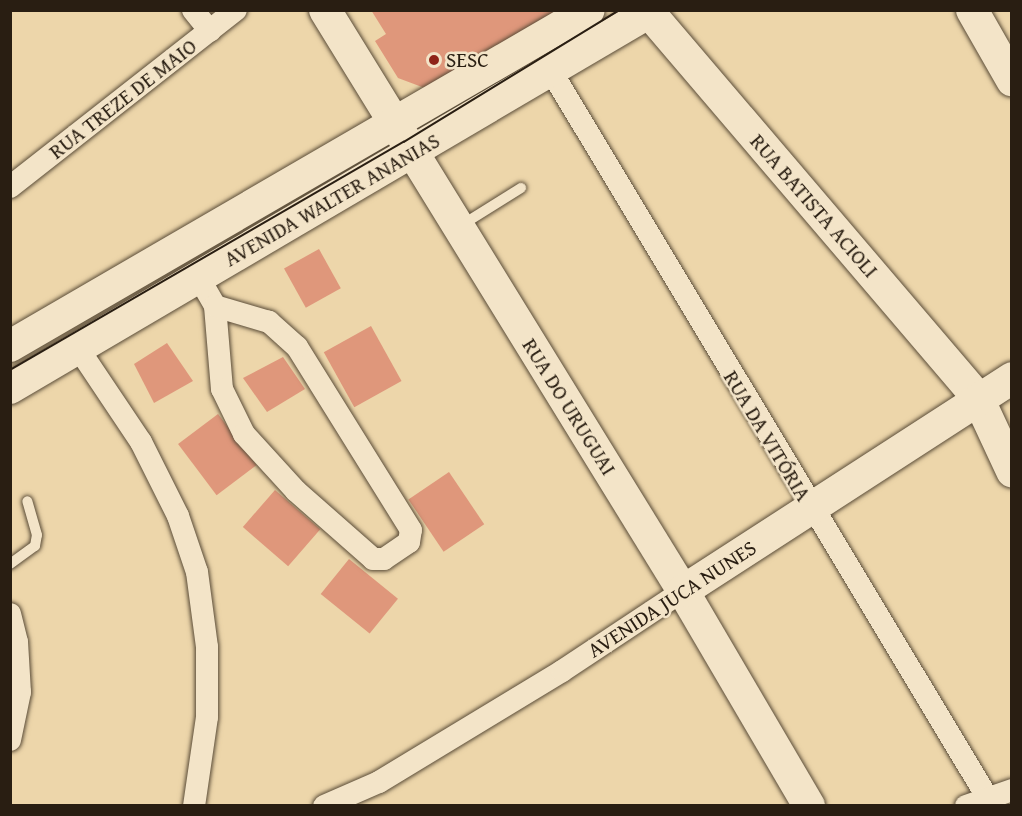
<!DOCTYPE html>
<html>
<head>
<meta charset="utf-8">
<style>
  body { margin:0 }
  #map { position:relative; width:1022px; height:816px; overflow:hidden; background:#edd6aa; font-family:"Gentium Book Plus",serif }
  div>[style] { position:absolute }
  .building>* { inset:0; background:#df977b; transform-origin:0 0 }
  .roads { filter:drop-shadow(0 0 2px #5a4c38) drop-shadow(0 0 2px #5a4c38) }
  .lane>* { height:10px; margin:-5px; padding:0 5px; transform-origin:5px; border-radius:5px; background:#f3e4c8 }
  .street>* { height:22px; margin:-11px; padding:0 11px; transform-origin:11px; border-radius:11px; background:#f3e4c8 }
  .secondary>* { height:32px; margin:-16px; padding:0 16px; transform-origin:16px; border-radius:16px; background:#f3e4c8 }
  .tram>* { height:1.5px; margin:-0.75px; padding:0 0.75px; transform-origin:0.75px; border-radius:0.75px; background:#291e12 }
  .dots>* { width:16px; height:16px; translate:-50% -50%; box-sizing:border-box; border:3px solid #f3e4c8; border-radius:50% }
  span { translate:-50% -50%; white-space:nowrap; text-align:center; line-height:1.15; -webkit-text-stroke:5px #f3e4c8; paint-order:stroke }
  .poi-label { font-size:21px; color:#291e12 }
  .left { translate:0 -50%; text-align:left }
  .street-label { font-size:21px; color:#291e12 }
  .frame { position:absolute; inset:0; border:12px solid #291e12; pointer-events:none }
</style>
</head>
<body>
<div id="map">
  <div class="building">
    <i style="clip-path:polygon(371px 10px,564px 10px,430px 90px,398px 78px,375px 41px,386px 34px)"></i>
    <i style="left:319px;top:249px;width:45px;height:40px;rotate:61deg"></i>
    <i style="left:371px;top:326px;width:63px;height:54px;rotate:61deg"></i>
    <i style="clip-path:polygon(167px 343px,193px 381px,154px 403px,134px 364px)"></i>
    <i style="clip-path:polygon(283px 357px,305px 389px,267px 412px,243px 378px)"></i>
    <i style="left:218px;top:414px;width:64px;height:50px;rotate:53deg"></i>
    <i style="left:449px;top:472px;width:63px;height:49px;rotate:56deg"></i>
    <i style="left:275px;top:490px;width:60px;height:49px;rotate:41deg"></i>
    <i style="left:349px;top:559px;width:63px;height:45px;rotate:39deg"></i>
  </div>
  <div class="roads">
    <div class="lane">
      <i style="left:460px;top:226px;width:72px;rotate:-31.9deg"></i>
      <i style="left:10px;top:564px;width:31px;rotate:-36deg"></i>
      <i style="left:35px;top:546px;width:11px;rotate:-80deg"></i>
      <i style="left:37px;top:535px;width:35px;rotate:-106deg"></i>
    </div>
    <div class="street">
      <i style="left:193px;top:10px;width:27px;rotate:51deg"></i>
      <i style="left:551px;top:71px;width:847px;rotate:59.01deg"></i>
      <i style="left:10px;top:187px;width:287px;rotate:-38.1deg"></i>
      <i style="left:199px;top:278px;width:32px;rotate:60deg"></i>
      <i style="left:215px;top:306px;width:83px;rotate:85.2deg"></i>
      <i style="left:222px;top:389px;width:50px;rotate:63.9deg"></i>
      <i style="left:244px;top:434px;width:77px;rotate:47.6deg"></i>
      <i style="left:296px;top:491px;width:103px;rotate:41.4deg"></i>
      <i style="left:373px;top:559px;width:11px"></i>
      <i style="left:384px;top:559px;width:30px;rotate:-34deg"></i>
      <i style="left:409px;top:542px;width:12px;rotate:-81deg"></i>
      <i style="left:411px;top:530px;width:216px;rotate:-121.9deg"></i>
      <i style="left:297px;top:347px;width:38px;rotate:-138deg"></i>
      <i style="left:269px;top:322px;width:56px;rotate:-163.5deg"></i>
      <i style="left:78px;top:348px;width:113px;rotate:56.2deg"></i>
      <i style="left:141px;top:442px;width:83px;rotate:63.4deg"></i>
      <i style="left:178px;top:516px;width:59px;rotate:71.3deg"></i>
      <i style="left:197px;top:572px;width:76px;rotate:82.4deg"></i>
      <i style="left:207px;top:647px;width:70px;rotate:90deg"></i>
      <i style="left:207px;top:717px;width:90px;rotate:98.3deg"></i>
      <i style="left:10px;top:614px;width:29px;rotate:76deg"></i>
      <i style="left:17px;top:642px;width:50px;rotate:86.6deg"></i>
      <i style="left:20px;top:692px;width:49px;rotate:101.8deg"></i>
      <i style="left:324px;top:806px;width:60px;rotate:-23.6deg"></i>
      <i style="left:379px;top:782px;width:214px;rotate:-31.2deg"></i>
      <i style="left:562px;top:671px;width:145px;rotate:-33.5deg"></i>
      <i style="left:966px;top:806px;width:49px;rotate:-19.2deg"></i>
    </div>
    <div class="secondary">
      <i style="left:325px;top:10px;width:682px;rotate:58.36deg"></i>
      <i style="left:683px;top:591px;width:249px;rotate:59.6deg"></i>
      <i style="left:647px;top:10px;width:510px;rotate:49.53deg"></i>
      <i style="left:978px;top:398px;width:81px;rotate:65deg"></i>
      <i style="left:972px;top:10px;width:81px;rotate:60.3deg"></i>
      <i style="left:10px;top:346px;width:669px;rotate:-30.13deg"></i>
      <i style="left:10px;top:388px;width:746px;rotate:-30.45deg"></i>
      <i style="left:683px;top:591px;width:392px;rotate:-32.9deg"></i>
    </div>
  </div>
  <div class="tram">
    <i style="left:10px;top:370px;width:455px;rotate:-30.1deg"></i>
    <i style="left:404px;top:142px;width:252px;rotate:-31.5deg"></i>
  </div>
  <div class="dots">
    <i style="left:434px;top:60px;background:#8f2418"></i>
  </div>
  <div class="poi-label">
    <span class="left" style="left:446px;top:60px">SESC</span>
  </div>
  <div class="street-label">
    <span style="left:123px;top:99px;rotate:-38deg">RUA TREZE DE MAIO</span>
    <span style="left:332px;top:200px;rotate:-30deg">AVENIDA WALTER ANANIAS</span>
    <span style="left:814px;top:206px;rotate:49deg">RUA BATISTA ACIOLI</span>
    <span style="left:569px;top:407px;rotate:58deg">RUA DO URUGUAI</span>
    <span style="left:767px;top:436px;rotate:59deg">RUA DA VITÓRIA</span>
    <span style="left:672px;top:599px;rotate:-33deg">AVENIDA JUCA NUNES</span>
  </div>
  <div class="frame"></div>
</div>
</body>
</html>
